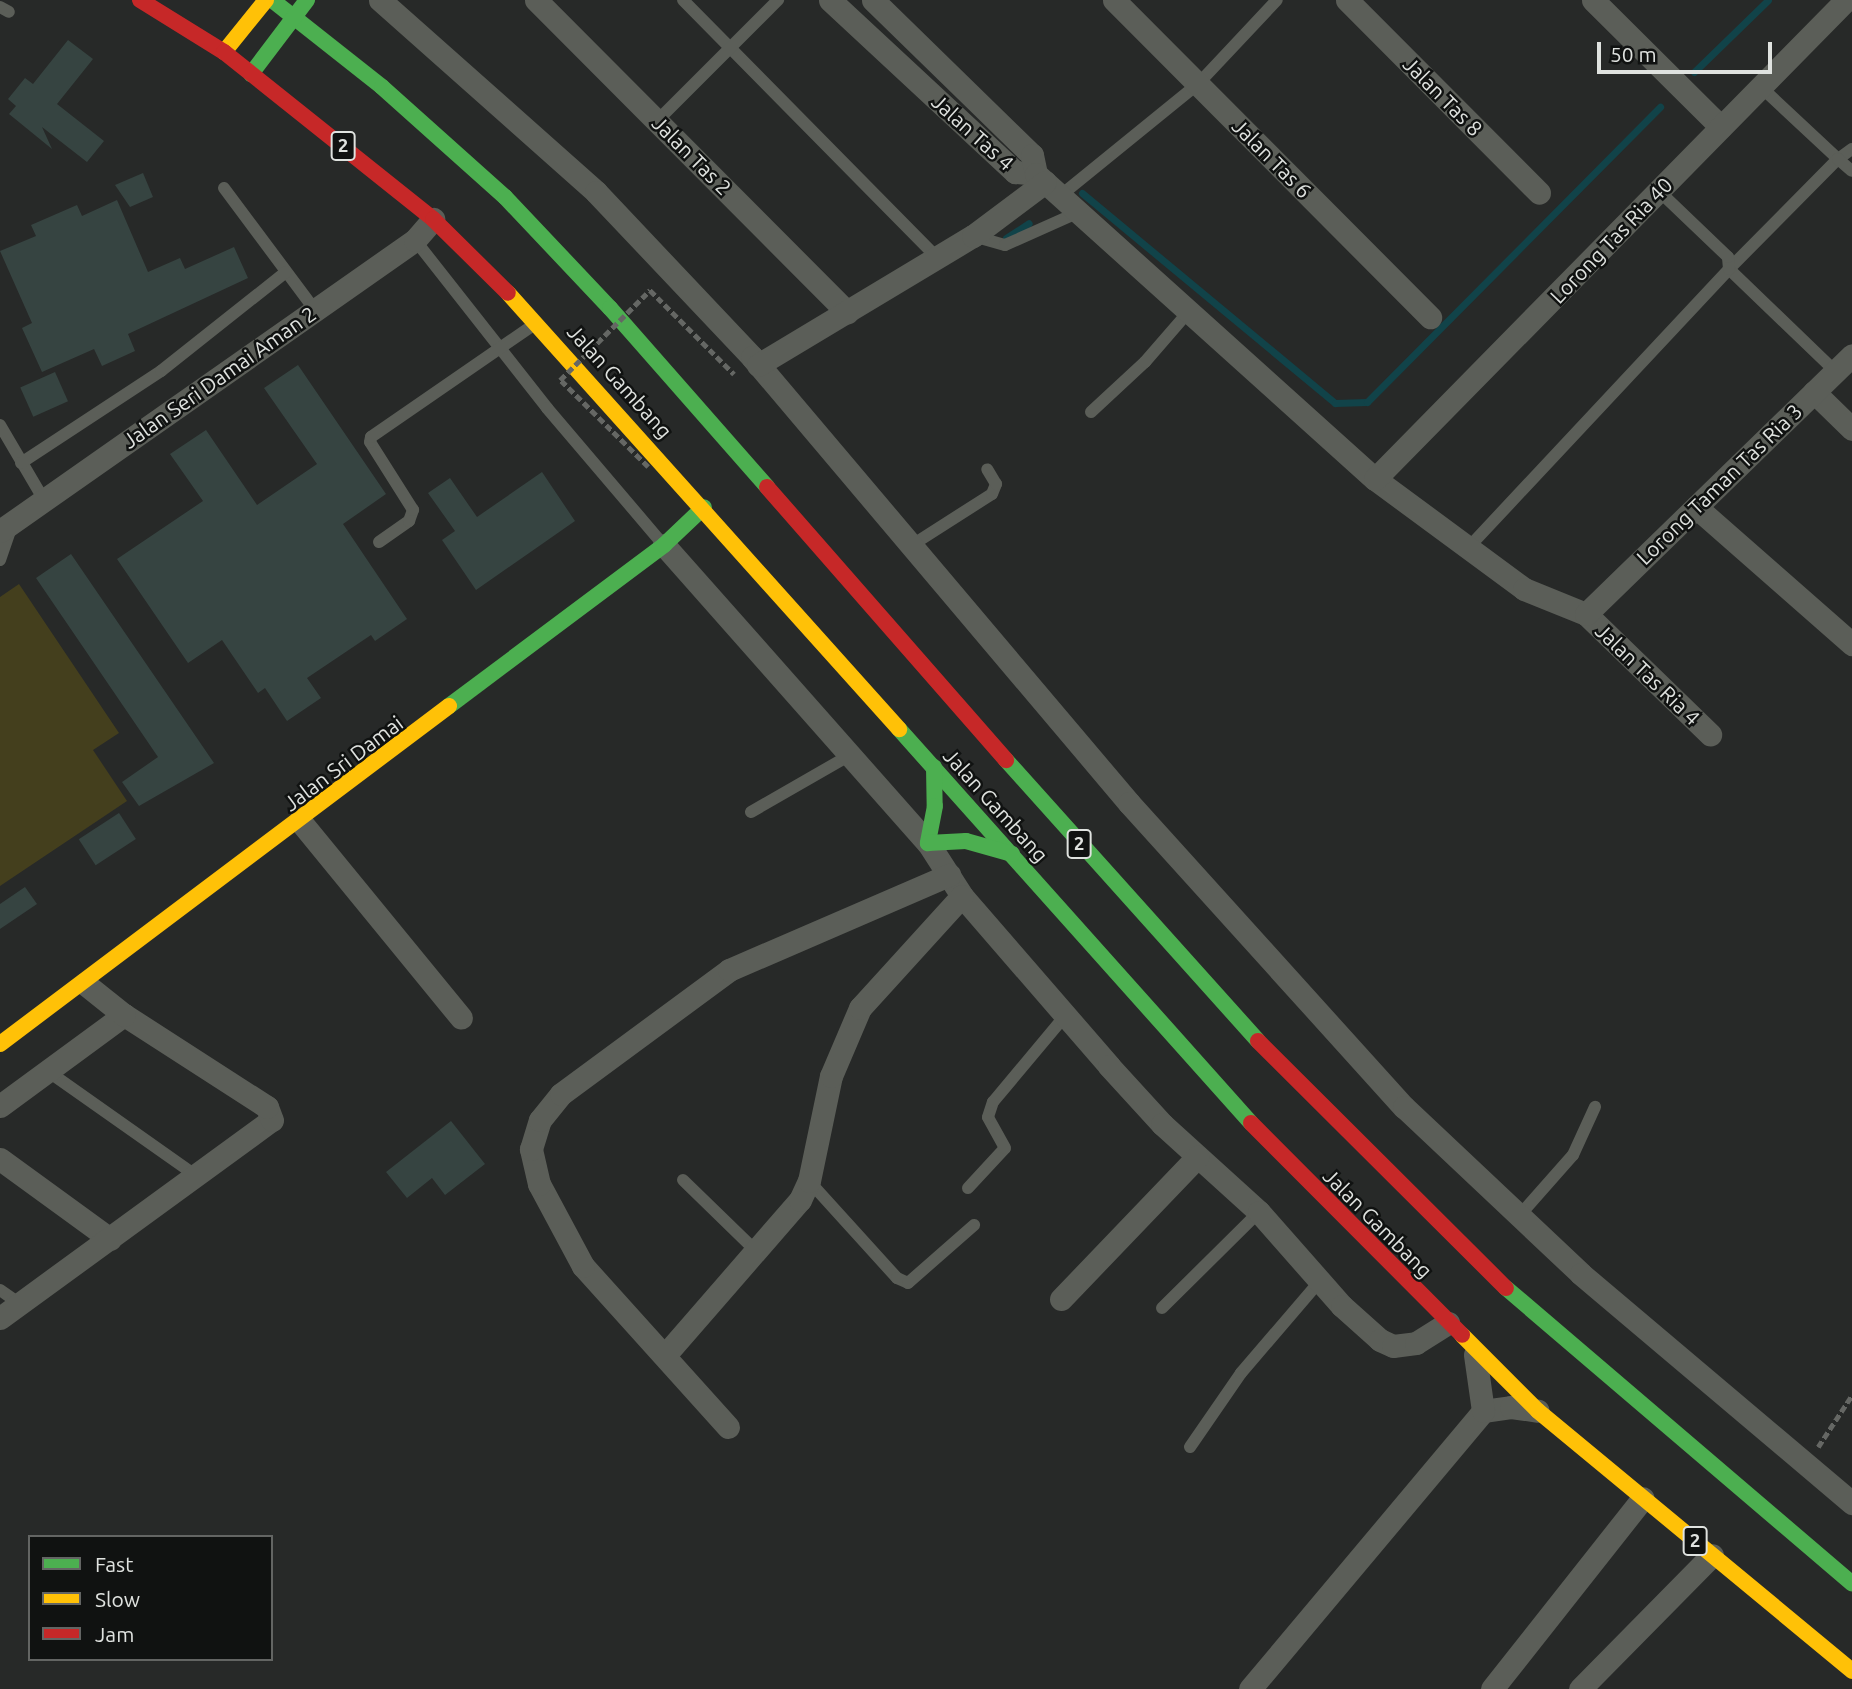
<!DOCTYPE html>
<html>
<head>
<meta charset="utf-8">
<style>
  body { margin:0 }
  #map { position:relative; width:1852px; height:1689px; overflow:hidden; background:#272928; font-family:Ubuntu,sans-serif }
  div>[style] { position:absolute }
  .green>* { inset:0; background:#443f1d }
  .stream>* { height:7px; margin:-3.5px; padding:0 3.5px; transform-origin:3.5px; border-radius:3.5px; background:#114349 }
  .building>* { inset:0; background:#364441; transform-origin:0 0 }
  .path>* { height:4.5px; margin-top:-2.25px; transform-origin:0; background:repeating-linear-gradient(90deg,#656764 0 7px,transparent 0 10.5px) }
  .lane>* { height:12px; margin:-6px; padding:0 6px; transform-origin:6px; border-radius:6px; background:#5b5e58 }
  .street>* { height:23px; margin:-11.5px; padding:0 11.5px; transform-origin:11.5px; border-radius:11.5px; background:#5b5e58 }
  .fast>* { height:16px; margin:-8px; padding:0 8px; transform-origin:8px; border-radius:8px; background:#4caf50 }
  .slow>* { height:16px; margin:-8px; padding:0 8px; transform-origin:8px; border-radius:8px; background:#ffc107 }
  .jam>* { height:16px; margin:-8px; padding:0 8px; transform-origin:8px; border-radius:8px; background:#c62828 }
  .path-bridge>* { height:4.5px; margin-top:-2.25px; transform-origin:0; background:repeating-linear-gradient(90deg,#656764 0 7px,transparent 0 10.5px) }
  span { translate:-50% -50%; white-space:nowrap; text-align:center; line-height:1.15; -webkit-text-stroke:5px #101211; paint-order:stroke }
  .shield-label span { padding:2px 5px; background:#101211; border:2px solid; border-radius:5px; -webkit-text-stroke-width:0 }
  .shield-label { font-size:19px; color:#dfe2df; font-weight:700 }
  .street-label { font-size:21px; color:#dfe2df }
  .legend { position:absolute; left:28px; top:1535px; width:245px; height:126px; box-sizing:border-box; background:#101211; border:2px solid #636563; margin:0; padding:9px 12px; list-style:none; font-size:21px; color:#dfe2df }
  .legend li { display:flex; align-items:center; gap:14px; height:35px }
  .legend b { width:35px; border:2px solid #636563 }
  .scale { position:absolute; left:1597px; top:42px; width:175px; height:32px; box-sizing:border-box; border:4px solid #dfe2df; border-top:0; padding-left:9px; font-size:21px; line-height:24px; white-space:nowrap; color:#dfe2df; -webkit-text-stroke:5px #101211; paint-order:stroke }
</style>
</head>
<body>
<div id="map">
  <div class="green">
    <i style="clip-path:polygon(19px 584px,119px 733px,93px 750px,127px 801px,0 886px,0 597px)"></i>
  </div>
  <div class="stream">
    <i style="left:1694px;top:72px;width:103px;rotate:-44.2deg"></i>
    <i style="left:1082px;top:193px;width:329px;rotate:39.7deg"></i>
    <i style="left:1335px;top:403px;width:32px;rotate:-2deg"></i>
    <i style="left:1367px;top:402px;width:416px;rotate:-45.2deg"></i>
    <i style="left:1006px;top:238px;width:27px;rotate:-33deg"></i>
  </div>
  <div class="building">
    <i style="clip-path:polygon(68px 40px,93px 59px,57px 104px,104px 141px,87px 162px,42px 127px,52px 149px,9px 114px,16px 106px,8px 99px,25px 78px,33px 84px)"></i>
    <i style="clip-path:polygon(143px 173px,153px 197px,130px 207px,115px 185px)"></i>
    <i style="clip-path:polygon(117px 200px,148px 272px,180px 258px,185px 269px,234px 247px,248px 278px,128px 334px,135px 351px,102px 366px,94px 349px,42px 372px,22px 328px,32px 323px,0 251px,36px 236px,31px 225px,77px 205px,82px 216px)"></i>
    <i style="clip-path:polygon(298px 365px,386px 494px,343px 524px,407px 619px,375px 641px,371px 635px,307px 678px,321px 698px,287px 721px,265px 688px,258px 693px,222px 640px,188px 663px,117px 559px,203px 501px,170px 454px,206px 430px,257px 505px,317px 464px,264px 388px)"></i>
    <i style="left:55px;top:372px;width:32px;height:38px;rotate:66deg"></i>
    <i style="clip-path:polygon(542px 472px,575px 521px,476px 590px,442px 540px,455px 531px,428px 493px,450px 478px,477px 517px)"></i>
    <i style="clip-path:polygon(71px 554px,214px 763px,139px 806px,122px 782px,158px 757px,36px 578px)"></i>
    <i style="left:119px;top:813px;width:31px;height:48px;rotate:57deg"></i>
    <i style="clip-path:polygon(25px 887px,37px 904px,0 929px,0 904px)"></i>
    <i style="clip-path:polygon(451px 1121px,485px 1164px,445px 1195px,432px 1178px,407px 1198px,386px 1172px)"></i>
  </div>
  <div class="path">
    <i style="left:1818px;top:1447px;width:62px;rotate:-56.8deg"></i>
  </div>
  <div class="lane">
    <i style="left:683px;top:0;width:361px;rotate:45.4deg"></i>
    <i style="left:0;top:7px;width:10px;rotate:29deg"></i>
    <i style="left:1761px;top:87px;width:105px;rotate:43.1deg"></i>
    <i style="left:1838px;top:159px;width:17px;rotate:-36deg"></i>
    <i style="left:658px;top:120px;width:170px;rotate:-45deg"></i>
    <i style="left:224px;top:188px;width:152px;rotate:53.3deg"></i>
    <i style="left:1060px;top:196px;width:178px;rotate:-39.1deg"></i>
    <i style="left:1198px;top:84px;width:115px;rotate:-46.8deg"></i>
    <i style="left:973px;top:236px;width:33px;rotate:16deg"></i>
    <i style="left:1005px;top:245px;width:81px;rotate:-24deg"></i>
    <i style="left:415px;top:240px;width:214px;rotate:51.8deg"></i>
    <i style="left:547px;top:408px;width:177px;rotate:49.6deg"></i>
    <i style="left:1835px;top:371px;width:147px;rotate:-136.1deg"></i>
    <i style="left:1729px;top:269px;width:155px;rotate:-45.3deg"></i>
    <i style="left:1838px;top:159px;width:18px;rotate:41deg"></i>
    <i style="left:1091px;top:412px;width:74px;rotate:-42.8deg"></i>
    <i style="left:1145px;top:362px;width:69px;rotate:-49.1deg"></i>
    <i style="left:0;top:425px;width:87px;rotate:59.6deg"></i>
    <i style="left:21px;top:463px;width:168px;rotate:-33.3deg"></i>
    <i style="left:161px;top:371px;width:159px;rotate:-38.4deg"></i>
    <i style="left:379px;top:542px;width:37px;rotate:-35deg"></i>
    <i style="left:409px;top:521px;width:12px;rotate:-70deg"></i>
    <i style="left:413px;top:510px;width:80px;rotate:-122.3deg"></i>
    <i style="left:370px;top:442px;width:5px;rotate:-79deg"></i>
    <i style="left:371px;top:437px;width:196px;rotate:-34.6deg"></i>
    <i style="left:909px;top:547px;width:98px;rotate:-32.6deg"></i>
    <i style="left:992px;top:494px;width:11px;rotate:-68deg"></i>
    <i style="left:996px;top:484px;width:17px;rotate:-121deg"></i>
    <i style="left:1469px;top:547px;width:381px;rotate:-46.9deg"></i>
    <i style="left:1729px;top:269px;width:12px;rotate:-95deg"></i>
    <i style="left:1728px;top:257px;width:95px;rotate:-136.3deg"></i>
    <i style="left:0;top:560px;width:36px;rotate:-71deg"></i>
    <i style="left:751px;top:812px;width:116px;rotate:-29.9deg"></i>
    <i style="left:49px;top:1072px;width:179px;rotate:35.2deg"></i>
    <i style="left:683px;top:1180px;width:102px;rotate:44.2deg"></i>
    <i style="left:809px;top:1181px;width:131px;rotate:47.8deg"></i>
    <i style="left:897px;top:1278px;width:12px;rotate:24deg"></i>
    <i style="left:908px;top:1283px;width:88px;rotate:-41.3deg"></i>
    <i style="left:968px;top:1188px;width:54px;rotate:-47.2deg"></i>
    <i style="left:1005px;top:1148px;width:35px;rotate:-119deg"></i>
    <i style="left:988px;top:1117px;width:16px;rotate:-72deg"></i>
    <i style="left:993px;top:1102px;width:112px;rotate:-50.1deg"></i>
    <i style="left:1519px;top:1216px;width:81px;rotate:-48.5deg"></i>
    <i style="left:1573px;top:1155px;width:53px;rotate:-65.4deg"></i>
    <i style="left:0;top:1290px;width:24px;rotate:35deg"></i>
    <i style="left:1162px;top:1308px;width:136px;rotate:-44.7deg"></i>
    <i style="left:1190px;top:1447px;width:90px;rotate:-55.4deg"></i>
    <i style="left:1241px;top:1373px;width:120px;rotate:-49.4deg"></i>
  </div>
  <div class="street">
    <i style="left:380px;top:0;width:289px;rotate:41.6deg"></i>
    <i style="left:596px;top:192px;width:227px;rotate:46.6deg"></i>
    <i style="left:752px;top:357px;width:584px;rotate:49.79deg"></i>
    <i style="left:1129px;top:803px;width:410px;rotate:47.9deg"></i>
    <i style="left:1404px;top:1107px;width:243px;rotate:43.3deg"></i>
    <i style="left:1581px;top:1274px;width:355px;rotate:40.2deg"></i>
    <i style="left:536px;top:0;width:441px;rotate:45.1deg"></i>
    <i style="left:830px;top:0;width:253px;rotate:42.9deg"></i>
    <i style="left:1015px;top:172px;width:21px;rotate:5deg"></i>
    <i style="left:873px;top:0;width:222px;rotate:44.3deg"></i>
    <i style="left:1032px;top:155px;width:19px;rotate:78deg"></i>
    <i style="left:1114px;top:0;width:448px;rotate:45.1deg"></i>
    <i style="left:1347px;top:0;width:272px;rotate:45.1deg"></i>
    <i style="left:1593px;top:0;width:180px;rotate:44.8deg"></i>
    <i style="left:1036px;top:174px;width:456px;rotate:42deg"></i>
    <i style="left:1375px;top:479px;width:185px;rotate:36.4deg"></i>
    <i style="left:1524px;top:589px;width:67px;rotate:22deg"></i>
    <i style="left:1586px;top:614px;width:173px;rotate:44.1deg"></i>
    <i style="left:758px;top:365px;width:251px;rotate:-31deg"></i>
    <i style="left:973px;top:236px;width:90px;rotate:-36.9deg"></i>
    <i style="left:1814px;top:392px;width:53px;rotate:44.2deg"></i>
    <i style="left:1375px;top:479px;width:672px;rotate:-45.48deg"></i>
    <i style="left:1696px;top:507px;width:208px;rotate:41.3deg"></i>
    <i style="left:0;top:531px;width:507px;rotate:-35.04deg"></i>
    <i style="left:415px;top:240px;width:28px;rotate:-49deg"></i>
    <i style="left:664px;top:545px;width:398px;rotate:48.5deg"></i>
    <i style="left:928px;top:843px;width:63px;rotate:57.3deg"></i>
    <i style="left:962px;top:896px;width:225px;rotate:49.1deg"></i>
    <i style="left:1109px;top:1066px;width:79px;rotate:47.6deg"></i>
    <i style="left:1162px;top:1124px;width:131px;rotate:42.2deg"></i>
    <i style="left:1259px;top:1212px;width:125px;rotate:48.6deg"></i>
    <i style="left:1342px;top:1306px;width:51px;rotate:41.8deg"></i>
    <i style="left:1380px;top:1340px;width:14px;rotate:25deg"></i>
    <i style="left:1393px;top:1346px;width:23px;rotate:-7deg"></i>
    <i style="left:1416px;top:1343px;width:38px;rotate:-32deg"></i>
    <i style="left:1586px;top:614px;width:371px;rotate:-44.2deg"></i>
    <i style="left:300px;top:821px;width:254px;rotate:50.7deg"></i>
    <i style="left:0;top:1106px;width:154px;rotate:-36.3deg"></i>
    <i style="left:0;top:1159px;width:136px;rotate:36deg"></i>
    <i style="left:1061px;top:1299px;width:197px;rotate:-46.2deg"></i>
    <i style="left:0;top:1318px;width:336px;rotate:-36.1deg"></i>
    <i style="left:272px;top:1120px;width:14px;rotate:-111deg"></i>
    <i style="left:267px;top:1107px;width:170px;rotate:-147.2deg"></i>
    <i style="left:124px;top:1015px;width:50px;rotate:-141.5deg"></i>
    <i style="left:666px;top:1354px;width:204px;rotate:-49deg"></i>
    <i style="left:800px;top:1200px;width:21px;rotate:-65deg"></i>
    <i style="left:809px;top:1181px;width:107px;rotate:-78.2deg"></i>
    <i style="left:831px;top:1076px;width:74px;rotate:-66.9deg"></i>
    <i style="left:860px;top:1008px;width:151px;rotate:-47.7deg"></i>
    <i style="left:1483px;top:1411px;width:28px;rotate:-8deg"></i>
    <i style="left:1511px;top:1407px;width:27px;rotate:8deg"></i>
    <i style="left:728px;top:1427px;width:217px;rotate:-132deg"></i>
    <i style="left:583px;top:1266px;width:93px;rotate:-118.2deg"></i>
    <i style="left:539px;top:1184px;width:36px;rotate:-103deg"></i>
    <i style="left:531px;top:1149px;width:30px;rotate:-73deg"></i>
    <i style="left:540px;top:1120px;width:33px;rotate:-51deg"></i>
    <i style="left:561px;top:1094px;width:209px;rotate:-36.4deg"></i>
    <i style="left:729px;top:970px;width:240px;rotate:-23.4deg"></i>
    <i style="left:1250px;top:1689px;width:363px;rotate:-50deg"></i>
    <i style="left:1483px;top:1411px;width:57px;rotate:-98.1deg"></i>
    <i style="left:1492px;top:1689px;width:243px;rotate:-51.7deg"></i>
    <i style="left:1580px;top:1689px;width:188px;rotate:-45.4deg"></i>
  </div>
  <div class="fast">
    <i style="left:272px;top:0;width:140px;rotate:38.3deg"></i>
    <i style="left:382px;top:87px;width:165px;rotate:41.8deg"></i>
    <i style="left:505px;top:197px;width:153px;rotate:46.6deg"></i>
    <i style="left:610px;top:308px;width:238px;rotate:48.7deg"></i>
    <i style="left:251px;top:74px;width:93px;rotate:-52.9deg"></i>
    <i style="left:449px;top:706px;width:269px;rotate:-36.8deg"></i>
    <i style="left:664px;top:545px;width:55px;rotate:-43.5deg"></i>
    <i style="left:899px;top:729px;width:528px;rotate:48.22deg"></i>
    <i style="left:1006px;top:760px;width:377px;rotate:48.1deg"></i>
    <i style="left:934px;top:767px;width:39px;rotate:89deg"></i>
    <i style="left:935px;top:806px;width:38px;rotate:101deg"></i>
    <i style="left:928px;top:843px;width:38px;rotate:-3deg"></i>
    <i style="left:966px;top:841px;width:48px;rotate:15.8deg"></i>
    <i style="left:1506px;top:1288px;width:455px;rotate:40.5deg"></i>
  </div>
  <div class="slow">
    <i style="left:224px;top:52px;width:67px;rotate:-51.1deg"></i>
    <i style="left:508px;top:293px;width:586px;rotate:48.11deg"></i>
    <i style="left:0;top:1044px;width:562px;rotate:-36.97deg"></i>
    <i style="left:1462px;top:1335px;width:107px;rotate:45deg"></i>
    <i style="left:1538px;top:1411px;width:408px;rotate:39.6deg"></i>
  </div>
  <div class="jam">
    <i style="left:140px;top:0;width:99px;rotate:31.8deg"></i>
    <i style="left:224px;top:52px;width:268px;rotate:38.6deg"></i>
    <i style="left:433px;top:219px;width:105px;rotate:44.6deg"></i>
    <i style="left:767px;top:487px;width:363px;rotate:48.8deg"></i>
    <i style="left:1258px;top:1041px;width:350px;rotate:44.9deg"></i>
    <i style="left:1251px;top:1123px;width:299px;rotate:45.1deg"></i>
  </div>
  <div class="path-bridge">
    <i style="left:648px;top:467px;width:124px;rotate:-135.3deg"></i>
    <i style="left:560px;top:380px;width:127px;rotate:-45deg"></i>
    <i style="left:650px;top:290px;width:119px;rotate:45deg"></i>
  </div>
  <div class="shield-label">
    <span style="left:343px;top:146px">2</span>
    <span style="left:1079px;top:844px">2</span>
    <span style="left:1695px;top:1541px">2</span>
  </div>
  <div class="street-label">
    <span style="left:1443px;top:96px;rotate:45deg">Jalan Tas 8</span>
    <span style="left:973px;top:132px;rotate:42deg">Jalan Tas 4</span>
    <span style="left:692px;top:155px;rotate:45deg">Jalan Tas 2</span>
    <span style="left:1272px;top:158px;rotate:45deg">Jalan Tas 6</span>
    <span style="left:1611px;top:240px;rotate:-46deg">Lorong Tas Ria 40</span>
    <span style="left:219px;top:377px;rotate:-35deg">Jalan Seri Damai Aman 2</span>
    <span style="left:620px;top:381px;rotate:48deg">Jalan Gambang</span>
    <span style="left:1719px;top:484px;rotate:-44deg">Lorong Taman Tas Ria 3</span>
    <span style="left:1648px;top:674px;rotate:44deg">Jalan Tas Ria 4</span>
    <span style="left:343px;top:763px;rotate:-37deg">Jalan Sri Damai</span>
    <span style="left:996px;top:805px;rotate:48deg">Jalan Gambang</span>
    <span style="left:1378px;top:1223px;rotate:45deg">Jalan Gambang</span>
  </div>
  <ul class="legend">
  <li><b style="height:9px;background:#4caf50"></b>Fast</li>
  <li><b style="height:9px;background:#ffc107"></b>Slow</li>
  <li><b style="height:9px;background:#c62828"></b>Jam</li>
  </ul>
  <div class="scale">50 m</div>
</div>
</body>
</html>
